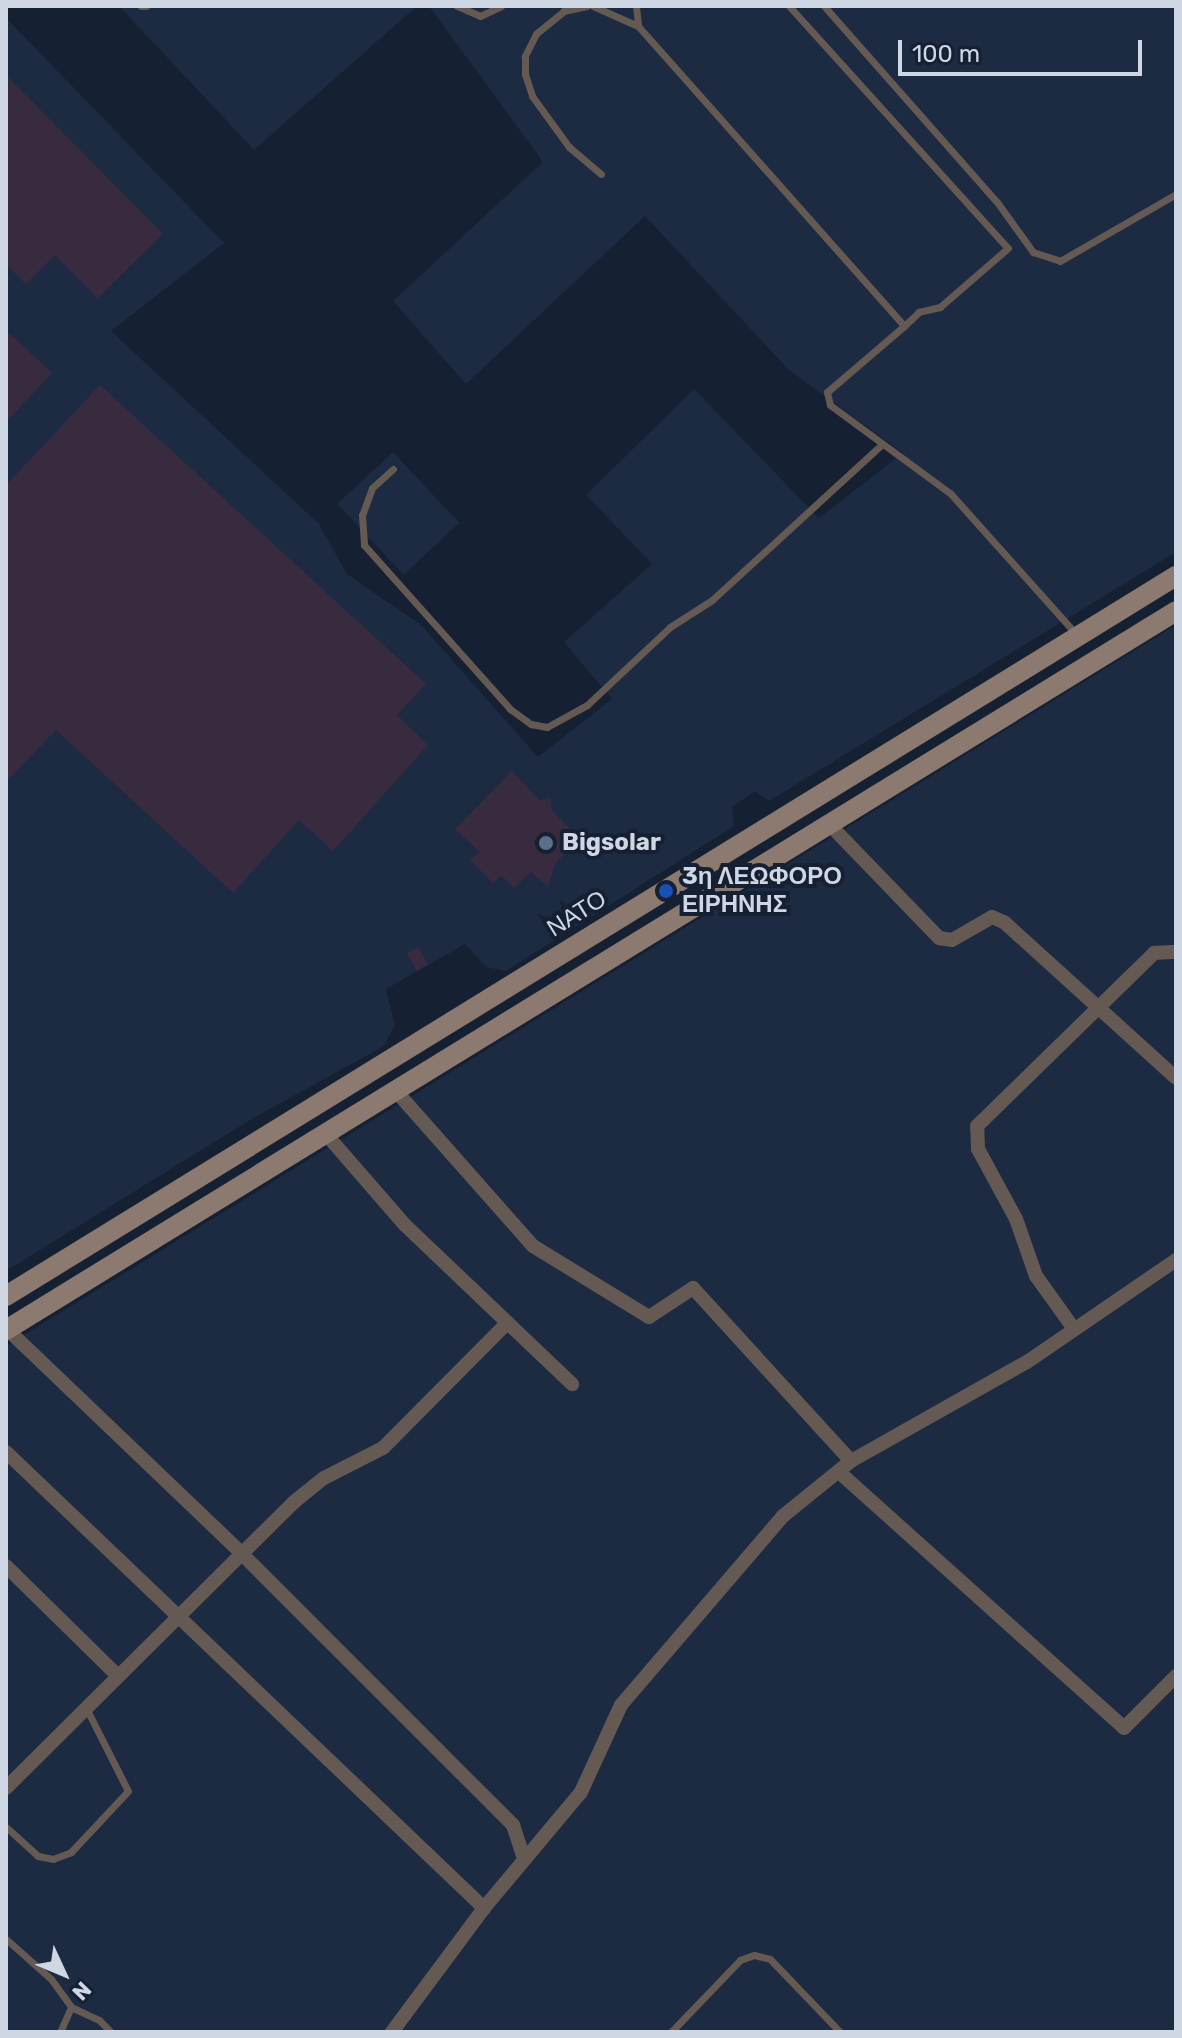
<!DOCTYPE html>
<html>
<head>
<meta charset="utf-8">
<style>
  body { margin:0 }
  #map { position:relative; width:1182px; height:2038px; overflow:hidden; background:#152033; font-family:Rubik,sans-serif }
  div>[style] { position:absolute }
  .built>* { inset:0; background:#1c2a42; transform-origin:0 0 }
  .building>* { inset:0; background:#382b40; transform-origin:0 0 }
  .lane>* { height:7px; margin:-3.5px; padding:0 3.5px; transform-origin:3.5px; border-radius:3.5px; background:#655953 }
  .street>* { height:14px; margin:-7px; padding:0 7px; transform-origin:7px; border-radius:7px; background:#655953 }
  .secondary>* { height:20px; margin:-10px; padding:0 10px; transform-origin:10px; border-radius:10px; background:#8c796f }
  .dots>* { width:22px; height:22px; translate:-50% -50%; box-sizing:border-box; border:4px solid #152033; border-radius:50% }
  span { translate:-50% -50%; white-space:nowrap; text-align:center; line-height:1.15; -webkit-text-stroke:8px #152033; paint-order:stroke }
  .poi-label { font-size:24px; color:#cfd6e4; font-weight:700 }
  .left { translate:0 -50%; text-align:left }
  .street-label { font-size:24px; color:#cfd6e4 }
  .frame { position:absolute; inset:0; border:8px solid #cfd6e4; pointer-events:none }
  .north { position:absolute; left:24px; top:1934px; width:80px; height:80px; -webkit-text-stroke:6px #152033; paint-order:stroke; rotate:134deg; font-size:22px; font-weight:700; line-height:32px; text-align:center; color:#cfd6e4 }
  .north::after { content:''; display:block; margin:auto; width:28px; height:36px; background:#cfd6e4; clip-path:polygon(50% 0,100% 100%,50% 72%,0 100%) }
  .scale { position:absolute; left:898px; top:40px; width:244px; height:36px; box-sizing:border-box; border:4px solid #cfd6e4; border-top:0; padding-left:10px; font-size:24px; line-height:28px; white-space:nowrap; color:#cfd6e4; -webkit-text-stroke:6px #152033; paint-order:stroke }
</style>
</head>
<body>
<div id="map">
  <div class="built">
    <i style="clip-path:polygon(119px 6px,417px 6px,254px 150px)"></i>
    <i style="clip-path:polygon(429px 6px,1176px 6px,1176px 552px,769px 801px,755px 791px,732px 807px,734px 826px,506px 971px,486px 967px,465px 944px,386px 989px,395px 1025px,384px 1046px,250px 1120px,6px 1271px,6px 18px,224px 243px,111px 331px,319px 524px,347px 574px,421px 625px,538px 757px,612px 699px,564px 642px,652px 564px,586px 495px,694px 389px,819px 518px,903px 453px,789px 370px,645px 216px,466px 384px,393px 301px,543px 162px)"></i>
    <i style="left:393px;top:452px;width:97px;height:76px;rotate:47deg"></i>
    <i style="clip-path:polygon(1176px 625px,1176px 2032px,6px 2032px,6px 1346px)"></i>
  </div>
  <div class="building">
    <i style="clip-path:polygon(6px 75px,163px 234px,98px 298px,55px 255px,26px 284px,6px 264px)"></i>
    <i style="clip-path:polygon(6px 330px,52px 373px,6px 422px)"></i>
    <i style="clip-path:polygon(100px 385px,426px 684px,397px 715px,428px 745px,333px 851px,299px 820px,233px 893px,56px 730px,6px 782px,6px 485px)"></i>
    <i style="clip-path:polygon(512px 771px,539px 800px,551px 798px,552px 811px,580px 838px,555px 864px,548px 887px,531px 872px,514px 888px,501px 875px,493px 883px,470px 860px,480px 852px,455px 829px)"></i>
    <i style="left:418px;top:947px;width:20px;height:13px;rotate:60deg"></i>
  </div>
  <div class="lane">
    <i style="left:141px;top:6px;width:5px"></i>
    <i style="left:457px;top:6px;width:25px;rotate:23deg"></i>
    <i style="left:480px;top:16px;width:23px;rotate:-25deg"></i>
    <i style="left:587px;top:6px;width:24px;rotate:168deg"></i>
    <i style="left:564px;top:11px;width:36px;rotate:141deg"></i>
    <i style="left:536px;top:34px;width:25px;rotate:117deg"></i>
    <i style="left:525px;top:56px;width:18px;rotate:90deg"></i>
    <i style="left:525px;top:74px;width:23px;rotate:72deg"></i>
    <i style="left:532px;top:96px;width:63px;rotate:54deg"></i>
    <i style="left:569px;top:147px;width:42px;rotate:40.2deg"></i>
    <i style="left:593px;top:6px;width:49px;rotate:24deg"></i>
    <i style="left:638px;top:26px;width:401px;rotate:48.4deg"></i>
    <i style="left:904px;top:326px;width:101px;rotate:139.4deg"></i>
    <i style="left:827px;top:392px;width:13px;rotate:77deg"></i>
    <i style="left:830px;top:405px;width:149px;rotate:36.3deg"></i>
    <i style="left:950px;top:493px;width:188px;rotate:48.2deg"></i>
    <i style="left:636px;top:6px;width:20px;rotate:84deg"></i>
    <i style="left:789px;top:6px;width:326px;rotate:47.9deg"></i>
    <i style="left:1008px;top:248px;width:90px;rotate:139.1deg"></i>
    <i style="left:940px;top:307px;width:22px;rotate:167deg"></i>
    <i style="left:919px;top:312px;width:21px;rotate:137deg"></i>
    <i style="left:824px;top:6px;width:261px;rotate:48.6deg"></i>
    <i style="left:997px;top:202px;width:62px;rotate:54.2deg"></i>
    <i style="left:1033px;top:252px;width:28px;rotate:18deg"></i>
    <i style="left:1060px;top:261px;width:134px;rotate:-30deg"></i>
    <i style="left:393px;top:469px;width:28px;rotate:138deg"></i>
    <i style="left:372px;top:488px;width:29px;rotate:110deg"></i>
    <i style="left:362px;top:515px;width:30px;rotate:86deg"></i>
    <i style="left:364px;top:545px;width:220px;rotate:48.3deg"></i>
    <i style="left:510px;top:709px;width:26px;rotate:36deg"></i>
    <i style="left:531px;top:724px;width:16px;rotate:11deg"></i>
    <i style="left:547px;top:727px;width:46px;rotate:-28.8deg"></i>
    <i style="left:587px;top:705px;width:114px;rotate:-43.2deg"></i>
    <i style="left:670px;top:627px;width:50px;rotate:-32.7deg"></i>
    <i style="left:712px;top:600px;width:231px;rotate:-42.5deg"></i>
    <i style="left:6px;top:1827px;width:43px;rotate:42.2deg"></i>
    <i style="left:38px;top:1856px;width:15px;rotate:11deg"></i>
    <i style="left:53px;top:1859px;width:19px;rotate:-21deg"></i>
    <i style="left:71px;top:1852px;width:83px;rotate:-46.9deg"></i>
    <i style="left:128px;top:1791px;width:93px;rotate:-116.8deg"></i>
    <i style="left:6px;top:1939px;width:60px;rotate:41.6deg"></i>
    <i style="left:51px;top:1979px;width:34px;rotate:54deg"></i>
    <i style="left:71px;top:2007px;width:31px;rotate:25deg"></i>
    <i style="left:99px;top:2020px;width:17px;rotate:45deg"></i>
    <i style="left:60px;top:2032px;width:27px;rotate:-66deg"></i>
    <i style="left:671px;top:2032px;width:100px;rotate:-46.2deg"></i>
    <i style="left:740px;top:1960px;width:15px;rotate:-20deg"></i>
    <i style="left:754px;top:1955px;width:16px;rotate:14deg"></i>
    <i style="left:770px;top:1959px;width:101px;rotate:46.2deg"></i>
  </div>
  <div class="street">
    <i style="left:829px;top:824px;width:158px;rotate:46deg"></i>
    <i style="left:939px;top:938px;width:13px;rotate:9deg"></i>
    <i style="left:952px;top:940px;width:46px;rotate:-29.9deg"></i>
    <i style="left:992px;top:917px;width:13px;rotate:23deg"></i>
    <i style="left:1004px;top:922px;width:232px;rotate:42.2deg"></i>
    <i style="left:395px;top:1090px;width:208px;rotate:48.5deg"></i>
    <i style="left:533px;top:1246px;width:136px;rotate:31.5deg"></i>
    <i style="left:649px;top:1317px;width:53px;rotate:-33.4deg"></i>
    <i style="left:693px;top:1288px;width:234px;rotate:47.6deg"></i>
    <i style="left:325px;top:1133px;width:122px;rotate:49deg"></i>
    <i style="left:405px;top:1225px;width:231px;rotate:43.6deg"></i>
    <i style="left:7px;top:1329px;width:324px;rotate:43.7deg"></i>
    <i style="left:241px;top:1553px;width:385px;rotate:45deg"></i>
    <i style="left:513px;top:1825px;width:35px;rotate:72deg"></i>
    <i style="left:1074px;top:1329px;width:65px;rotate:-125.6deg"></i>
    <i style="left:1036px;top:1276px;width:60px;rotate:-109.3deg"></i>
    <i style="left:1016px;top:1219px;width:80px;rotate:-118.5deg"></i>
    <i style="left:978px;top:1149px;width:23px;rotate:-92deg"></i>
    <i style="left:977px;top:1126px;width:248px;rotate:-44.3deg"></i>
    <i style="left:1154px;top:953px;width:22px;rotate:-3deg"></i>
    <i style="left:6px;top:1452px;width:661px;rotate:43.65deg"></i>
    <i style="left:839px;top:1472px;width:383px;rotate:41.9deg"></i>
    <i style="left:1124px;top:1728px;width:74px;rotate:-45deg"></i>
    <i style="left:6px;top:1566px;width:157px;rotate:44.5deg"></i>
    <i style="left:6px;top:1788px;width:406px;rotate:-44.8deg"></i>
    <i style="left:294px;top:1502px;width:38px;rotate:-39deg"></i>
    <i style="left:324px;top:1478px;width:66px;rotate:-27deg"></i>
    <i style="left:383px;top:1448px;width:177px;rotate:-45.2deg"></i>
    <i style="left:392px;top:2032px;width:154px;rotate:-53.4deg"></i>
    <i style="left:484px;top:1908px;width:151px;rotate:-50.1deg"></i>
    <i style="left:581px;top:1792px;width:96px;rotate:-65.3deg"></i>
    <i style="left:621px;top:1705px;width:249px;rotate:-49.4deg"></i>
    <i style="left:783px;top:1516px;width:87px;rotate:-39deg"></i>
    <i style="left:851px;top:1461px;width:202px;rotate:-29.4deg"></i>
    <i style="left:1027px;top:1362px;width:181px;rotate:-34.4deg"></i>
  </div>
  <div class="secondary">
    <i style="left:6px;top:1296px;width:1374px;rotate:-31.61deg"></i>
    <i style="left:6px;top:1330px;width:1373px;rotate:-31.57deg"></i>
  </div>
  <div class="dots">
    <i style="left:546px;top:843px;background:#5c6f8a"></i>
    <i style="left:666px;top:891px;background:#1a4fb4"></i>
  </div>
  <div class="poi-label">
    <span class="left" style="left:562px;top:843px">Bigsolar</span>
    <span class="left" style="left:682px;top:891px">3η ΛΕΩΦΟΡΟ<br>ΕΙΡΗΝΗΣ</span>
  </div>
  <div class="street-label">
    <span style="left:577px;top:914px;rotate:-32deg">ΝΑΤΟ</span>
  </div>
  <div class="frame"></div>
  <div class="north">N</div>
  <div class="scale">100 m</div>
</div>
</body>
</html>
